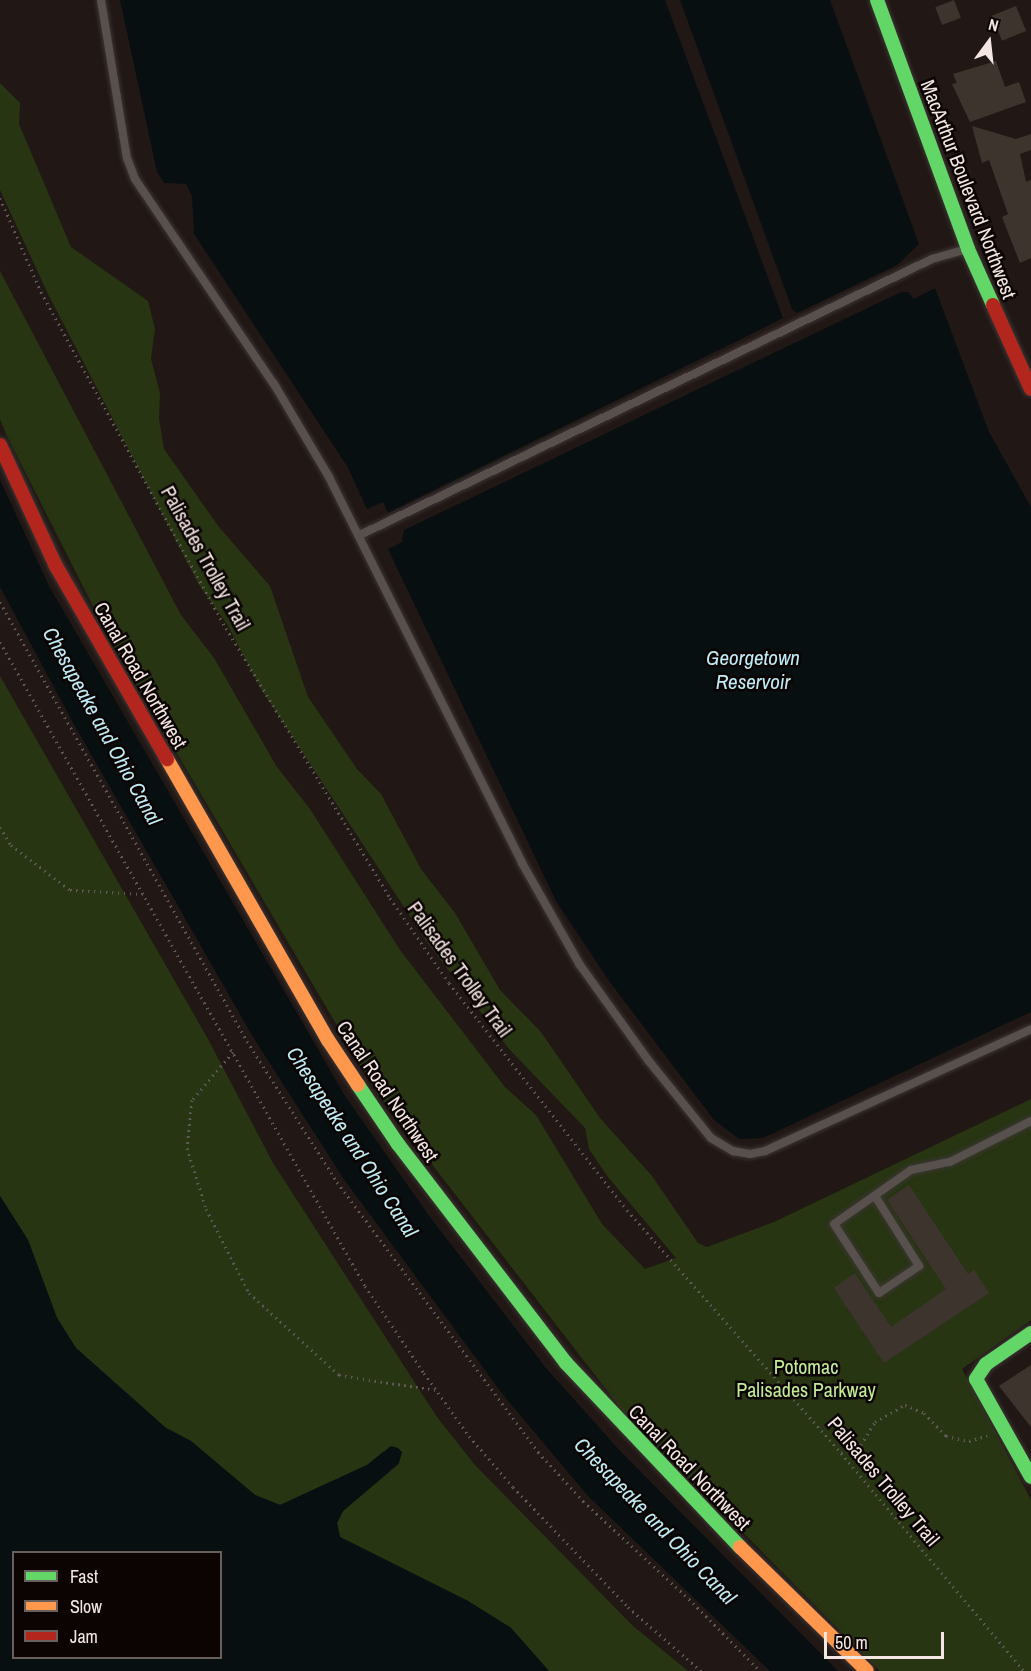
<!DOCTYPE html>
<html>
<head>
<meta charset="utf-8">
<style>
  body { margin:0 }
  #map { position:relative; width:1031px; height:1671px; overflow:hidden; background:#211815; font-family:"Archivo Narrow",sans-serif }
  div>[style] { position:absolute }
  .green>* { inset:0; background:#273512 }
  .water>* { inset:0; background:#070f11 }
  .building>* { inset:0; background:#3d352d; transform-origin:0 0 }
  .path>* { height:3px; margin-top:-1.5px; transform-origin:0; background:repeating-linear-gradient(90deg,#5f5956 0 1.5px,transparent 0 6px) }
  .roads { filter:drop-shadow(0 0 2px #3c3534) drop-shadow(0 0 2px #3c3534) }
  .lane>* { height:8px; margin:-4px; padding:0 4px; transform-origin:4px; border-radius:4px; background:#58504d }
  .fast>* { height:14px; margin:-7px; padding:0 7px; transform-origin:7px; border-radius:7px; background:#63d668 }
  .slow>* { height:14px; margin:-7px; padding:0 7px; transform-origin:7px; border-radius:7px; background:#ff974d }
  .jam>* { height:14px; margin:-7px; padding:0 7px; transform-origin:7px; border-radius:7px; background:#b3261e }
  span { translate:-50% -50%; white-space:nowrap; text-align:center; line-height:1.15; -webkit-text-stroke:5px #0b0403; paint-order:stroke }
  .street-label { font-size:20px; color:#f4e7e3 }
  .park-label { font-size:20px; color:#c2ec95 }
  .water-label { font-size:21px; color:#bfecf6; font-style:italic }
  .legend { position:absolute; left:12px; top:1551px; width:210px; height:108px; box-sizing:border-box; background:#0b0403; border:2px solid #685f5d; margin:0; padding:8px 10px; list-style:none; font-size:18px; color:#f4e7e3 }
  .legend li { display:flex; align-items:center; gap:12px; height:30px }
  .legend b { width:30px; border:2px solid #685f5d }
  .north { position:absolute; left:959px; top:12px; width:60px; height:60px; -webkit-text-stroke:4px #0b0403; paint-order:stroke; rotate:15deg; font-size:16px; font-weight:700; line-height:24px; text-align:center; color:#f4e7e3 }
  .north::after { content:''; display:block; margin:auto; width:21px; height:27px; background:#f4e7e3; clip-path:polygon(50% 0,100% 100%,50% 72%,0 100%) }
  .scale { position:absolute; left:824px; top:1632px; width:120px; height:27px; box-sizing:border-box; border:3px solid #f4e7e3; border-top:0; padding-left:8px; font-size:18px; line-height:21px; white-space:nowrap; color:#f4e7e3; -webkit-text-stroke:4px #0b0403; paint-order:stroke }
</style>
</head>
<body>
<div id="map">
  <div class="green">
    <i style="clip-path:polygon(0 83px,20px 103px,19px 124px,71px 247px,148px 301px,155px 329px,151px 359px,160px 393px,159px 419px,164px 449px,219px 527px,270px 586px,308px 697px,357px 769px,381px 794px,421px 869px,455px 913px,500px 990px,541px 1032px,600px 1118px,652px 1176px,698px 1243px,707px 1247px,774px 1222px,1031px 1099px,1031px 1320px,962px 1369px,1031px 1500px,1031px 1671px,880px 1671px,622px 1410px,376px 1092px,108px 636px,6px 434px,0 419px,0 271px,181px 615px,214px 658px,277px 767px,310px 809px,400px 950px,505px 1087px,536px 1115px,602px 1224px,645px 1269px,676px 1258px,608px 1177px,589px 1149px,585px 1128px,509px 1049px,429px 945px,261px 689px,227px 624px,199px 585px,48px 294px,0 190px)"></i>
    <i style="clip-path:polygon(0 676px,208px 1039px,273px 1163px,437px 1417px,475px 1465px,633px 1626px,688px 1671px,549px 1671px,511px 1628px,468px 1601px,340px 1537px,337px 1523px,343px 1511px,399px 1464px,384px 1451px,367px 1465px,280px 1505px,255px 1495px,191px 1441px,166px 1428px,76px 1348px,57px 1318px,28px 1240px,0 1196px)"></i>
  </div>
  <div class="water">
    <i style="clip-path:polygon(120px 0,665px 0,783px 318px,388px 513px,383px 502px,367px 509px,347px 466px,194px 234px,192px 196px,186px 184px,164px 183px,157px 172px)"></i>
    <i style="clip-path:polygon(680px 0,830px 0,919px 244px,897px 265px,797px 313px,792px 309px)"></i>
    <i style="clip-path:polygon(935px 288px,989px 432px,1031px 507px,1031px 1012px,763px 1138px,739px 1139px,714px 1120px,609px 981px,556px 901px,388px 549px,402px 542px,404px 530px,901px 292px,908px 292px,914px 299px)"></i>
    <i style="clip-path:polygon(0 480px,49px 586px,345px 1096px,430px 1217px,546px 1368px,622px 1453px,838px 1671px,770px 1671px,588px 1496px,504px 1396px,343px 1178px,253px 1037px,76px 728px,0 587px)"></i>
    <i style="clip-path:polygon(evenodd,0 1196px,28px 1240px,57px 1318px,76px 1348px,166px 1428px,191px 1441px,255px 1495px,280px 1505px,367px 1465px,391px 1446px,398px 1448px,402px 1452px,399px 1463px,343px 1511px,337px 1523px,340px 1537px,468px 1601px,511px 1628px,549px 1671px,0 1671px,0 1196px,14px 1552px,220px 1552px,220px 1658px,14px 1658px,14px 1552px)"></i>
  </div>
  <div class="building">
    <i style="left:954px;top:0;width:19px;height:20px;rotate:69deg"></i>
    <i style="left:1016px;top:6px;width:27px;height:26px;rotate:68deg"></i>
    <i style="clip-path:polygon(996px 61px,1005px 87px,1019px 82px,1026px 102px,970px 122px,952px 84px,957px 83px,953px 74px)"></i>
    <i style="clip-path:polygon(972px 126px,1016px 139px,1031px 134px,1031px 150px,1020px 154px,1026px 182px,1031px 180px,1031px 258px,1020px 263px,1002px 217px,1008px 214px,989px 160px,982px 163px)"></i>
    <i style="clip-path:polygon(909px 1185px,968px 1274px,974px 1270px,989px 1293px,884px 1363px,834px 1288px,855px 1273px,891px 1327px,946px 1289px,887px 1200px)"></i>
    <i style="clip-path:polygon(1031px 1365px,1031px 1427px,999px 1386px)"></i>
  </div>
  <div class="path">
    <i style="left:0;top:198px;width:103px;rotate:66.4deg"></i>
    <i style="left:41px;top:292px;width:384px;rotate:61.2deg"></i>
    <i style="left:226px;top:628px;width:316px;rotate:58.7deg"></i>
    <i style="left:390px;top:898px;width:103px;rotate:55.2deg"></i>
    <i style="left:449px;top:983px;width:288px;rotate:51.9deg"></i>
    <i style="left:627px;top:1210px;width:324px;rotate:48.6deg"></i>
    <i style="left:841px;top:1453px;width:285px;rotate:50deg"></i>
    <i style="left:0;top:602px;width:504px;rotate:60.64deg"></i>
    <i style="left:247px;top:1041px;width:167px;rotate:57.4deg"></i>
    <i style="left:337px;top:1182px;width:337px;rotate:53.3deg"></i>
    <i style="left:538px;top:1452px;width:67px;rotate:47.4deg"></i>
    <i style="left:583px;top:1501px;width:150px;rotate:42.8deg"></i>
    <i style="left:693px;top:1603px;width:95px;rotate:45.4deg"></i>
    <i style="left:0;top:642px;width:740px;rotate:60.46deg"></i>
    <i style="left:365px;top:1286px;width:105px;rotate:55.9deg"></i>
    <i style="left:424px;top:1373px;width:77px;rotate:54.5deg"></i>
    <i style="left:469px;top:1436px;width:67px;rotate:49.2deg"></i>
    <i style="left:513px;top:1487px;width:166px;rotate:46.2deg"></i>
    <i style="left:628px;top:1607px;width:97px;rotate:41.2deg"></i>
    <i style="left:0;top:827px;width:21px;rotate:59deg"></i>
    <i style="left:11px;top:845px;width:74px;rotate:37.3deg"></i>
    <i style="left:70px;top:890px;width:73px;rotate:3.1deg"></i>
    <i style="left:233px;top:1052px;width:63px;rotate:130.5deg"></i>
    <i style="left:192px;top:1100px;width:48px;rotate:95.9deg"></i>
    <i style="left:187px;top:1148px;width:64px;rotate:72.7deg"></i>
    <i style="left:206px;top:1209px;width:94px;rotate:62.9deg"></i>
    <i style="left:249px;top:1293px;width:122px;rotate:42.3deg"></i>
    <i style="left:339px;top:1375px;width:98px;rotate:8.8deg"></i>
    <i style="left:841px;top:1453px;width:22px;rotate:-22deg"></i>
    <i style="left:861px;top:1445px;width:27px;rotate:-59deg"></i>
    <i style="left:875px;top:1422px;width:34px;rotate:-30deg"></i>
    <i style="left:905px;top:1405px;width:21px;rotate:23deg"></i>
    <i style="left:924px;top:1413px;width:32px;rotate:46deg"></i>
    <i style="left:946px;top:1436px;width:24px;rotate:12deg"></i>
    <i style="left:969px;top:1441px;width:19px;rotate:-16deg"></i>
  </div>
  <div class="roads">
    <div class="lane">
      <i style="left:101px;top:0;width:160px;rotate:80.7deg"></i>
      <i style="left:127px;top:158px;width:22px;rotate:69deg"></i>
      <i style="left:135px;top:179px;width:248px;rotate:55.9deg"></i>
      <i style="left:274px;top:384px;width:108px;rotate:59.4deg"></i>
      <i style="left:329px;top:477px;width:432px;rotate:63.4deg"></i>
      <i style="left:522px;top:863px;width:117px;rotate:60.4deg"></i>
      <i style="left:580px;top:965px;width:117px;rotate:54.4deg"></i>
      <i style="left:648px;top:1060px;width:100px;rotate:51.1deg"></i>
      <i style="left:711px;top:1138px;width:26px;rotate:31deg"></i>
      <i style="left:733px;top:1151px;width:17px;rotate:10deg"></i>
      <i style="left:750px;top:1154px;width:15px;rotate:-11deg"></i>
      <i style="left:765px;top:1151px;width:293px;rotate:-24.6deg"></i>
      <i style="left:360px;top:535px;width:635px;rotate:-25.76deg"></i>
      <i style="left:932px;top:259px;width:36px;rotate:-16deg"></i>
      <i style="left:875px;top:1196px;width:83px;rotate:57.8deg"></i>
      <i style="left:919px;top:1266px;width:48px;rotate:146deg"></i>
      <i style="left:879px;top:1293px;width:82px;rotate:-123.1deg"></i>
      <i style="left:834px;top:1224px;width:94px;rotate:-35deg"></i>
      <i style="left:911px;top:1170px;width:40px;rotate:-12deg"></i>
      <i style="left:950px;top:1162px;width:91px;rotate:-26.8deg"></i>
    </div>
    <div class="fast">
      <i style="left:877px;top:0;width:265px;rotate:69.9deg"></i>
      <i style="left:968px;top:249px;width:61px;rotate:65.9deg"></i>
      <i style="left:358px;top:1085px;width:71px;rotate:55.9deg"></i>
      <i style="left:398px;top:1144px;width:276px;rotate:52.5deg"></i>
      <i style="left:566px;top:1363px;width:253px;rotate:46.6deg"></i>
      <i style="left:1031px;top:1333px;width:55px;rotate:145.4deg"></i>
      <i style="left:986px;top:1364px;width:18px;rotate:124deg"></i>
      <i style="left:976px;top:1379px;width:112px;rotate:60.7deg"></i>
    </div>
    <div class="slow">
      <i style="left:167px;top:759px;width:324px;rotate:60.2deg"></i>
      <i style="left:328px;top:1040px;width:54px;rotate:56.3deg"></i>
      <i style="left:740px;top:1547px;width:177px;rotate:44.3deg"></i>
    </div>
    <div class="jam">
      <i style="left:993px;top:305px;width:92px;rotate:65.7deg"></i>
      <i style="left:0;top:445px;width:133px;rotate:65.2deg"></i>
      <i style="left:56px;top:566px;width:223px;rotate:60.1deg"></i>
    </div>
  </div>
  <div class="street-label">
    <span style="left:969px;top:189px;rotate:69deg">MacArthur Boulevard Northwest</span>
    <span style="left:206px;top:558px;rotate:61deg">Palisades Trolley Trail</span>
    <span style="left:141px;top:675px;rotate:60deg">Canal Road Northwest</span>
    <span style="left:460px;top:969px;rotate:54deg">Palisades Trolley Trail</span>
    <span style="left:388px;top:1091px;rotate:56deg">Canal Road Northwest</span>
    <span style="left:690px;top:1467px;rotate:46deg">Canal Road Northwest</span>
    <span style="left:884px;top:1481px;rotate:50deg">Palisades Trolley Trail</span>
  </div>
  <div class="park-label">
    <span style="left:806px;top:1378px">Potomac<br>Palisades Parkway</span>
  </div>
  <div class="water-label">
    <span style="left:753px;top:670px">Georgetown<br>Reservoir</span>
    <span style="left:102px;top:726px;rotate:61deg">Chesapeake and Ohio Canal</span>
    <span style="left:352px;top:1142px;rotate:57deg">Chesapeake and Ohio Canal</span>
    <span style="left:655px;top:1521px;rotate:46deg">Chesapeake and Ohio Canal</span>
  </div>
  <ul class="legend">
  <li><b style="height:8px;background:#63d668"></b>Fast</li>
  <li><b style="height:8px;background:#ff974d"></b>Slow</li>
  <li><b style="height:8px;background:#b3261e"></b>Jam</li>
  </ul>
  <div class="north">N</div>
  <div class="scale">50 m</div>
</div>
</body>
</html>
